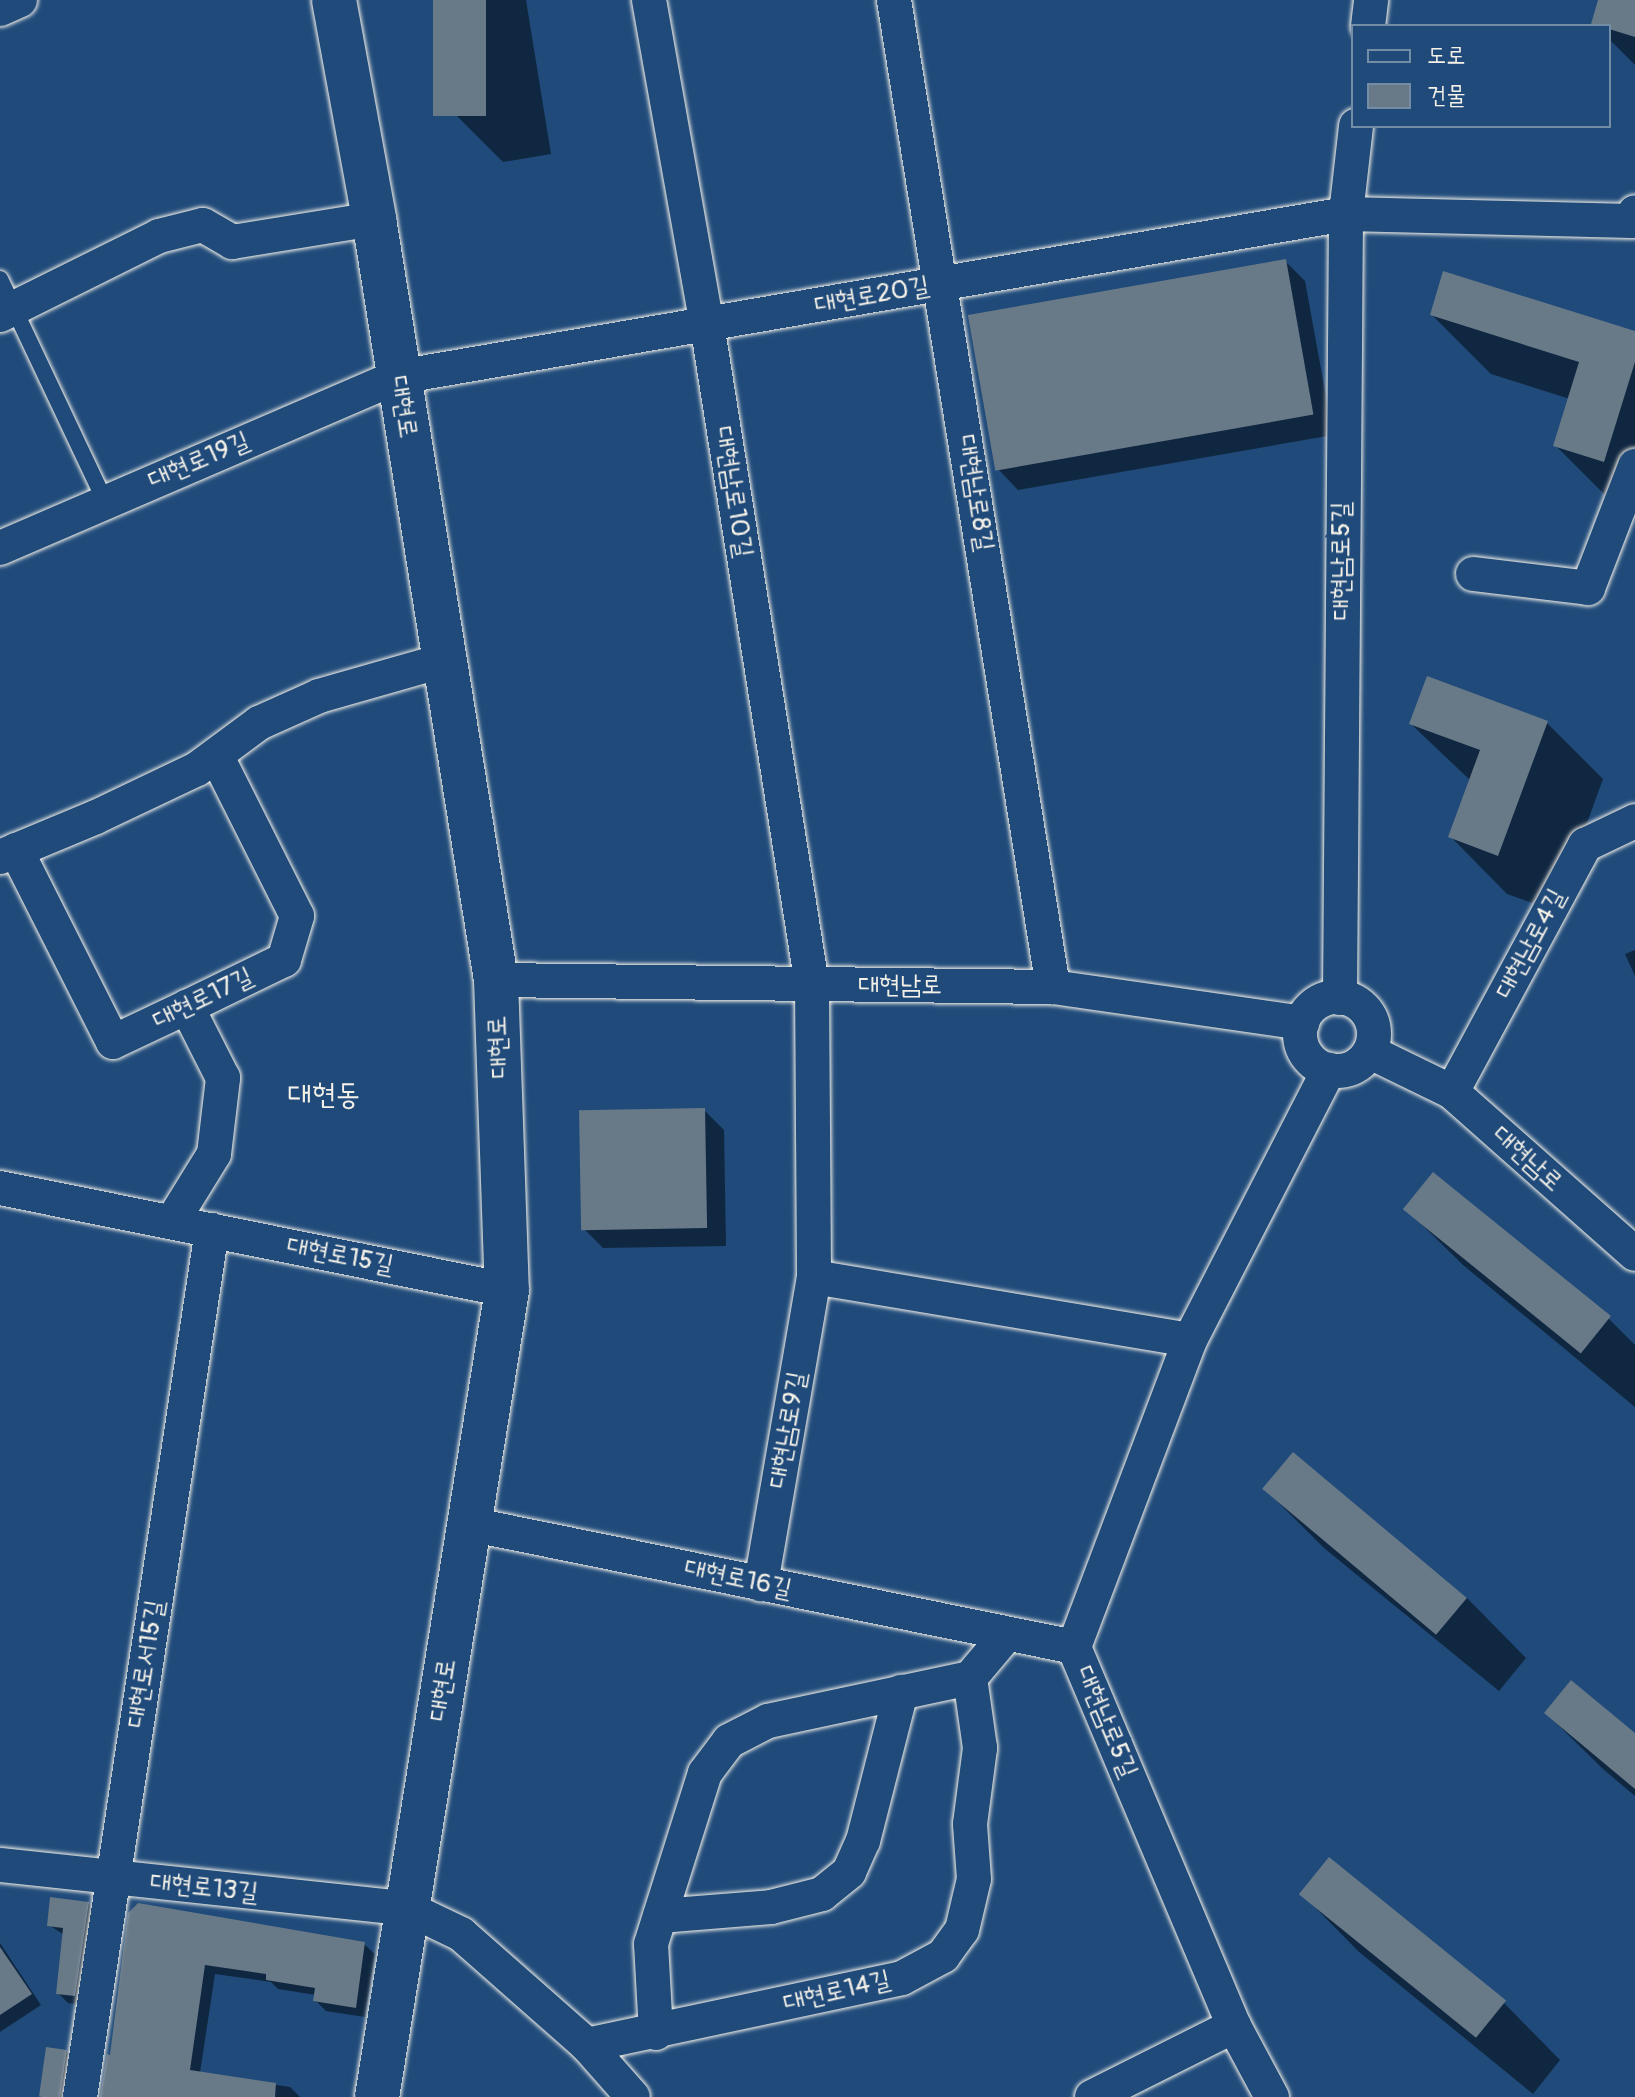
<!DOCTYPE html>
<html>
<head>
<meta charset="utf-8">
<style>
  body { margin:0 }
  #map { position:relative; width:1635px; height:2097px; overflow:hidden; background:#1f4a7a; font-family:Pangolin,"Poor Story",sans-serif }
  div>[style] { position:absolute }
  .shadow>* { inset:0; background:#0007 }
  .building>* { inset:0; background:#687988; transform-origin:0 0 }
  .roads { filter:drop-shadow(0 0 2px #f4f1e8) drop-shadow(0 0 2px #f4f1e8) }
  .service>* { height:16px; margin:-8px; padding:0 8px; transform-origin:8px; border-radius:8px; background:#1f4a7a }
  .minor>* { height:34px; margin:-17px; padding:0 17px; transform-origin:17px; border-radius:17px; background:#1f4a7a }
  .minor>.ring { margin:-17px; padding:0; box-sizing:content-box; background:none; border:34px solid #1f4a7a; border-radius:50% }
  .secondary>* { height:44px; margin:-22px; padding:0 22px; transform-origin:22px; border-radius:22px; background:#1f4a7a }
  span { translate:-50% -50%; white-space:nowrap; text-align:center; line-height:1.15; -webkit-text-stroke:7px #1f4a7a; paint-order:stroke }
  .street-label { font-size:26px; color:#f4f1e8 }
  .quarter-label { font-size:30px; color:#f4f1e8 }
  .legend { position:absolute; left:1351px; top:24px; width:260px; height:104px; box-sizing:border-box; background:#1f4a7a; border:2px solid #748da6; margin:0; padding:10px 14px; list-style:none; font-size:24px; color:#f4f1e8 }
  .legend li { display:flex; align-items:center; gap:16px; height:40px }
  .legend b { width:40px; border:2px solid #748da6 }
</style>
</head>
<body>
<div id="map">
  <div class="shadow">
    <i style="clip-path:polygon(435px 0,526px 0,551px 154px,503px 162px,454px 113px)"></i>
    <i style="clip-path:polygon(1600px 0,1635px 0,1635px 65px,1609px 39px,1609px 26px,1593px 23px)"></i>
    <i style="clip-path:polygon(1285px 261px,1305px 281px,1333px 435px,1018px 490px,999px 470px)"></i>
    <i style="clip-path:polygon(1432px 315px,1635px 333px,1635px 511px,1615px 505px,1555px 445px,1570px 399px,1491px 374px)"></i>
    <i style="clip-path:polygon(1547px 723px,1603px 779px,1555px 911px,1507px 894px,1451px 837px,1471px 781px,1411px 724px)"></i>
    <i style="clip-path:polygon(1635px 950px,1635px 976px,1625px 954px)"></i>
    <i style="clip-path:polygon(704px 1110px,724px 1130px,726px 1246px,603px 1248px,583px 1228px)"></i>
    <i style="clip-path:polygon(1406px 1209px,1608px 1318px,1635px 1345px,1635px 1407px,1463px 1265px)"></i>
    <i style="clip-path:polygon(1265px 1489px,1467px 1598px,1526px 1658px,1499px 1691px,1324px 1548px)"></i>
    <i style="clip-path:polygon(1546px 1713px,1635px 1736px,1635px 1796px,1603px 1769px)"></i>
    <i style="clip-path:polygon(1302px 1894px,1504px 2003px,1560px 2060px,1533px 2094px,1358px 1951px)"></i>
    <i style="clip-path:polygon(89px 1904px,98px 1913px,84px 2005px,68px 2003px,58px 1993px,64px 1935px,49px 1925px)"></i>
    <i style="clip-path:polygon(130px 1914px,364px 1944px,375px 1954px,365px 2017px,326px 2011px,315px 2000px,316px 1995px,278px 1989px,271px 1982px,215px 1974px,200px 2073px,290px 2087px,300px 2097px,101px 2097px,112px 2057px)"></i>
    <i style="clip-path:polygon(0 1943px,41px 2005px,0 2032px)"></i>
    <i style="clip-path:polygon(66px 2051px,76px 2062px,71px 2097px,42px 2097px)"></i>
  </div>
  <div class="building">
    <i style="left:433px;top:0;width:53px;height:116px"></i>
    <i style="clip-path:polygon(1598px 0,1635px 0,1635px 37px,1609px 29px,1609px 26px,1591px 24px)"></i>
    <i style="left:1286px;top:259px;width:158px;height:323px;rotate:80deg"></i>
    <i style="clip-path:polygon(1443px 271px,1635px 331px,1635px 362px,1604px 462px,1553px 446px,1579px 362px,1430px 315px)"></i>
    <i style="clip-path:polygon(1427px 676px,1548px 721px,1498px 856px,1448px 837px,1480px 750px,1409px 724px)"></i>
    <i style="left:705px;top:1108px;width:120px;height:126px;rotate:89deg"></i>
    <i style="left:1433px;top:1172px;width:229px;height:48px;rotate:39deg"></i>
    <i style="left:1293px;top:1452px;width:227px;height:48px;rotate:40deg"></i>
    <i style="clip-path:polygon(1571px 1680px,1635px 1733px,1635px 1789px,1544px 1713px)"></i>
    <i style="left:1329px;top:1857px;width:228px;height:48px;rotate:39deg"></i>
    <i style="clip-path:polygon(50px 1897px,89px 1902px,75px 1996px,56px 1994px,63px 1928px,47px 1926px)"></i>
    <i style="clip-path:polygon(138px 1903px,365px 1942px,356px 2008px,313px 2001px,315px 1988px,266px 1980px,266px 1974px,205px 1965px,190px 2070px,276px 2083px,275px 2097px,100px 2097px,107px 2054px,110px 2055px,128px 1913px)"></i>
    <i style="clip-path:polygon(0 1947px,32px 1994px,0 2015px)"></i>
    <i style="left:46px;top:2047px;width:21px;height:50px;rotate:8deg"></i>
  </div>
  <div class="roads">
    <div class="service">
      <i style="left:0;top:279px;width:246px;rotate:64.7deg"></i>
    </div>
    <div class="minor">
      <i style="left:649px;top:0;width:329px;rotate:79.9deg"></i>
      <i style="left:707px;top:324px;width:669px;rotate:80.97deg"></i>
      <i style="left:812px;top:985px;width:292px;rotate:89.6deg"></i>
      <i style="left:814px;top:1277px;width:312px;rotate:99.8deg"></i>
      <i style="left:894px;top:0;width:1000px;rotate:80.85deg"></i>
      <i style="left:0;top:9px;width:22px;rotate:-24deg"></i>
      <i style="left:1368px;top:26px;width:26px;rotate:-83deg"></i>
      <i style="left:0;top:315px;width:178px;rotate:-26.4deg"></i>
      <i style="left:159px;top:236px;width:45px;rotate:-14deg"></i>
      <i style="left:203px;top:225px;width:34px;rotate:30deg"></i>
      <i style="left:232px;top:242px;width:144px;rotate:-9.2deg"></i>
      <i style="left:0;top:548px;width:433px;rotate:-23.3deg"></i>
      <i style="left:398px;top:377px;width:962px;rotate:-9.76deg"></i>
      <i style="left:1346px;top:214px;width:286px;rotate:1.4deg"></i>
      <i style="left:1632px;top:221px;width:9px;rotate:-72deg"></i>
      <i style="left:1473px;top:574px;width:116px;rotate:6.9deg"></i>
      <i style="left:1588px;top:588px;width:131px;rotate:-68.9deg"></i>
      <i style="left:16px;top:850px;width:215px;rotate:63.2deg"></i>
      <i style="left:113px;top:1042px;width:82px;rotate:-25.3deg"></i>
      <i style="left:187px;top:1007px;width:108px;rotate:-25.9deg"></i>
      <i style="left:284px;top:960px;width:46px;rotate:-73.5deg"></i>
      <i style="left:297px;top:916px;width:180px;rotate:-116.7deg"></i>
      <i style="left:0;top:857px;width:104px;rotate:-22.6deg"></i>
      <i style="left:96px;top:817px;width:112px;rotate:-25.4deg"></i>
      <i style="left:197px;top:769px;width:77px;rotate:-36.6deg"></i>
      <i style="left:259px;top:723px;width:66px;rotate:-24.2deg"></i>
      <i style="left:319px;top:696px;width:131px;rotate:-15.9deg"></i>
      <i style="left:496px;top:980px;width:557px;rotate:0.72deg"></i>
      <i style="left:1053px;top:987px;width:252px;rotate:8.2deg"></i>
      <i class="ring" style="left:1300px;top:997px;width:40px;height:40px"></i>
      <i style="left:1340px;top:998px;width:784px;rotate:-89.56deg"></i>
      <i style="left:1346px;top:214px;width:89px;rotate:-83.5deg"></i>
      <i style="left:1370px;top:1052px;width:91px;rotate:26deg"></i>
      <i style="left:1452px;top:1092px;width:244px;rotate:41.5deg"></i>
      <i style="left:1452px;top:1092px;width:281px;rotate:-61.7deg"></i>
      <i style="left:1585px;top:845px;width:55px;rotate:-25.6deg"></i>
      <i style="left:0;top:1188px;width:517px;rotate:11.38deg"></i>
      <i style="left:172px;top:1222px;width:80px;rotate:-58.3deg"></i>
      <i style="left:214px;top:1154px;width:77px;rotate:-83.2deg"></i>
      <i style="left:223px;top:1078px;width:80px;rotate:-116.9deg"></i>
      <i style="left:814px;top:1277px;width:381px;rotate:9.5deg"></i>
      <i style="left:469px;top:1524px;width:617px;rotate:11.49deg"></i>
      <i style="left:0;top:1865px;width:411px;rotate:6.1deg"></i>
      <i style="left:409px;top:1909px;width:58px;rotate:25.7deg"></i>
      <i style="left:461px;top:1934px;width:168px;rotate:41.4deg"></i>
      <i style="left:587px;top:2045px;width:69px;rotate:48.5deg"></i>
      <i style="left:660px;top:1916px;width:111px;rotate:-4.6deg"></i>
      <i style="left:771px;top:1907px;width:53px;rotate:-14.3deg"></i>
      <i style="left:822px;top:1894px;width:35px;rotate:-39deg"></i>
      <i style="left:849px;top:1872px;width:34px;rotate:-66deg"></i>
      <i style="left:863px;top:1841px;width:154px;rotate:-75.7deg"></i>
      <i style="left:656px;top:2033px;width:89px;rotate:-93.2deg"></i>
      <i style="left:651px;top:1944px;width:179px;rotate:-72.5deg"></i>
      <i style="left:705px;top:1773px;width:40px;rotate:-53deg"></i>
      <i style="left:729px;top:1741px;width:44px;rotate:-27.1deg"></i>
      <i style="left:768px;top:1721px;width:207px;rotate:-12deg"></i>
      <i style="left:970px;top:1678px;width:57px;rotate:-49.9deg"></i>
      <i style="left:587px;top:2045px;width:322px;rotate:-12deg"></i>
      <i style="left:902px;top:1978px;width:47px;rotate:-28.2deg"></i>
      <i style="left:943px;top:1956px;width:32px;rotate:-54deg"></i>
      <i style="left:962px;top:1930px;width:52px;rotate:-76.8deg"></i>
      <i style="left:974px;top:1879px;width:55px;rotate:-94.2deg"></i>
      <i style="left:970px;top:1824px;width:77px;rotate:-82.5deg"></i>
      <i style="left:980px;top:1748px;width:71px;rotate:-98.1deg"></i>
      <i style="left:80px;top:2097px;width:877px;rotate:-81.34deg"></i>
      <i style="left:1092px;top:2097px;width:159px;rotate:-26.6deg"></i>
      <i style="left:1272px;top:2097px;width:81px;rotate:-118.2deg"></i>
      <i style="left:1234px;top:2026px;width:411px;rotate:-112.9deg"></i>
      <i style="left:1074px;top:1647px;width:328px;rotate:-69.3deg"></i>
      <i style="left:1190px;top:1340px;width:304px;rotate:-62.8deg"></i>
    </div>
    <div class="secondary">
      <i style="left:334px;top:0;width:223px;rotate:79.6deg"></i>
      <i style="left:374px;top:219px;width:771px;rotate:80.89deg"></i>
      <i style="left:496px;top:980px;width:310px;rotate:88deg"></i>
      <i style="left:507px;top:1290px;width:817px;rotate:99.15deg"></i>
    </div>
  </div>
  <div class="street-label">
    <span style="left:872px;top:296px;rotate:-10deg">대현로20길</span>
    <span style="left:403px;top:407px;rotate:81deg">대현로</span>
    <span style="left:199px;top:461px;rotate:-23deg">대현로19길</span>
    <span style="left:733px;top:492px;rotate:81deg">대현남로10길</span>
    <span style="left:975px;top:493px;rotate:81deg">대현남로8길</span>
    <span style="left:1342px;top:561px;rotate:-90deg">대현남로5길</span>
    <span style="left:1531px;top:944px;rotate:-62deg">대현남로4길</span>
    <span style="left:900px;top:986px">대현남로</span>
    <span style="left:203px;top:999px;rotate:-26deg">대현로17길</span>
    <span style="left:499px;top:1047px;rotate:-92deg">대현로</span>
    <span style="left:1527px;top:1159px;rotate:42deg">대현남로</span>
    <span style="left:340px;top:1256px;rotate:11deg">대현로15길</span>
    <span style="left:788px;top:1430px;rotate:-80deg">대현남로9길</span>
    <span style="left:738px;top:1579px;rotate:12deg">대현로16길</span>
    <span style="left:146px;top:1664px;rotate:-81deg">대현로서15길</span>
    <span style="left:443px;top:1690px;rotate:-81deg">대현로</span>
    <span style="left:1106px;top:1722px;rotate:67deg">대현남로5길</span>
    <span style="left:204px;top:1888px;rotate:6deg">대현로13길</span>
    <span style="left:837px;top:1992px;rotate:-13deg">대현로14길</span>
  </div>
  <div class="quarter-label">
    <span style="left:324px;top:1095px">대현동</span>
  </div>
  <ul class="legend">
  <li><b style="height:10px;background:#1f4a7a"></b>도로</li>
  <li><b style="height:22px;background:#687988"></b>건물</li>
  </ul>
</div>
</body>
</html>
